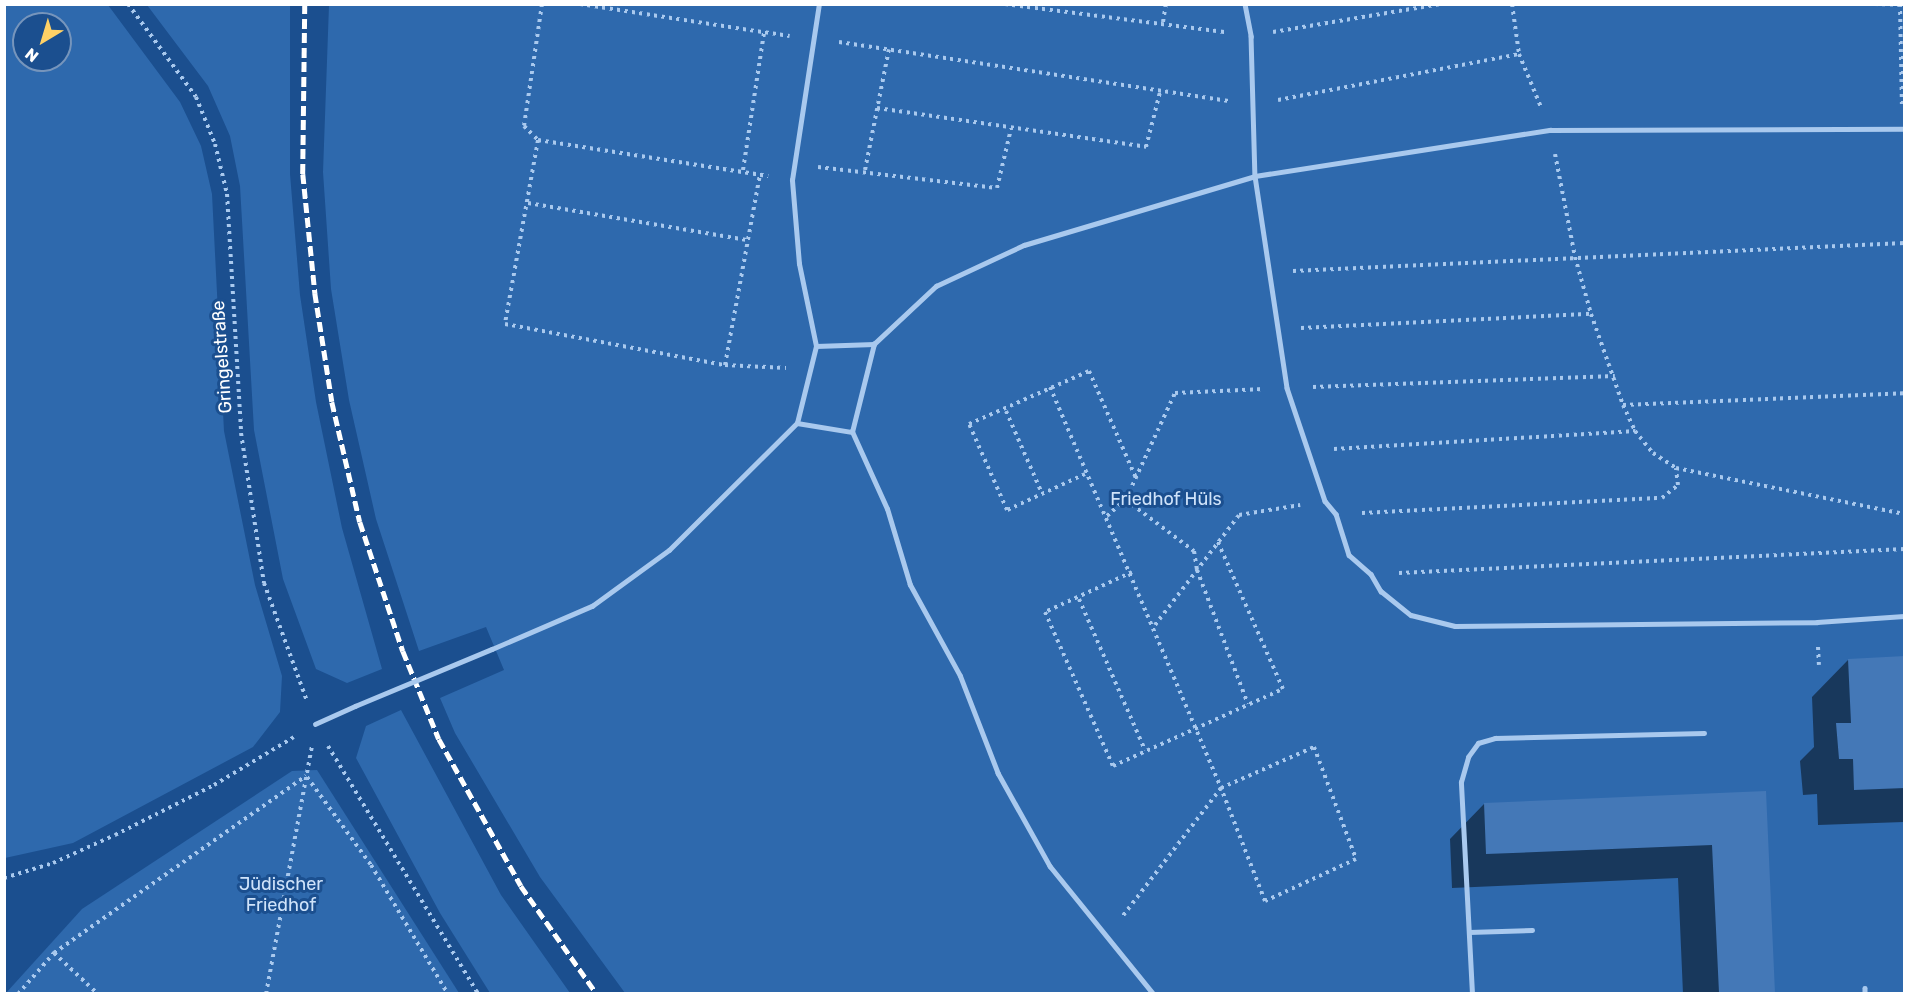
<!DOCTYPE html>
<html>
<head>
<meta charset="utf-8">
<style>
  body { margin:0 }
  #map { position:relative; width:1909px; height:998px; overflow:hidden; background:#1b4f8f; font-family:Rubik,sans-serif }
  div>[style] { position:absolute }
  .green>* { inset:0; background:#2e69ad }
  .shadow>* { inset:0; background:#0007 }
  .building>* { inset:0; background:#4478b7 }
  .path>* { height:4px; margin-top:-2px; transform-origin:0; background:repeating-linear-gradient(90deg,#a9c9ee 0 3px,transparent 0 7.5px) }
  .service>* { height:4.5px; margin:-2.25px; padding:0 2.25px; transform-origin:2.25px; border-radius:2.25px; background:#a9c9ee }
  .rail>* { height:4.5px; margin-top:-2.25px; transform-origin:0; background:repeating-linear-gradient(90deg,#fff 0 10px,transparent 0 14.5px) }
  .service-bridge>* { height:4.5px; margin:-2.25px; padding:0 2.25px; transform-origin:2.25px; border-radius:2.25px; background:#a9c9ee }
  span { translate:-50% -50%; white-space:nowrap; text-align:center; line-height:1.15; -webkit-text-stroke:6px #1b4f8f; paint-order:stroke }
  .street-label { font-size:18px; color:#fff }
  .park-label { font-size:18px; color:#cfe3fa }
  .frame { position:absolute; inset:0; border:6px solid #fff; pointer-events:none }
  .north { position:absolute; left:12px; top:12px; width:60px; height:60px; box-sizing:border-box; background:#1b4f8f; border:2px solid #7695bc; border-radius:50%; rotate:218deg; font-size:16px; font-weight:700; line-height:24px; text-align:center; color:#fff }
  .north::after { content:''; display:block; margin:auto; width:21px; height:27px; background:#ffd166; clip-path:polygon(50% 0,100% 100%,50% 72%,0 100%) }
</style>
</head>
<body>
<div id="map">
  <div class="green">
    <i style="clip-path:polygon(evenodd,4px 5px,108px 5px,180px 102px,201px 146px,212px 194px,224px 431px,255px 585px,282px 676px,280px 712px,253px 747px,73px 843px,5px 858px,4px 5px,24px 24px,60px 24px,60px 60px,24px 60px,24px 24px)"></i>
    <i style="clip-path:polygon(147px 5px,290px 5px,290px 174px,300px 295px,316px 402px,342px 528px,382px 669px,347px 683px,316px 669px,283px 579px,254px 430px,240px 186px,230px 136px,208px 86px)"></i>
    <i style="clip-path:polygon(329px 5px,1904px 5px,1904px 993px,625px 993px,540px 877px,455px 733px,440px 698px,504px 670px,486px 627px,419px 651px,376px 519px,349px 400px,331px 289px,323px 172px)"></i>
    <i style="clip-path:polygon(401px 710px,501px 895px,570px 993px,490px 993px,440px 913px,356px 758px,366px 726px)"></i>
    <i style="clip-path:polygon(317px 770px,459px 993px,6px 993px,82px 909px,292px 771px)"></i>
  </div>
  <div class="shadow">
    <i style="clip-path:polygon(1904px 658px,1904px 822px,1818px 825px,1817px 794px,1803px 795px,1800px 761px,1814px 747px,1812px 697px,1848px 660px)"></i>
    <i style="clip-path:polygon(1765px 792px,1774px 994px,1683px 994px,1678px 878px,1452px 888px,1450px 839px,1484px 804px)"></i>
  </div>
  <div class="building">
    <i style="clip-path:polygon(1905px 656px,1905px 788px,1854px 790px,1853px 759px,1839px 759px,1836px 723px,1851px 723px,1848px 659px)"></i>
    <i style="clip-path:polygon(1766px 791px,1775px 993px,1719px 993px,1712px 845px,1486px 854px,1484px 803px)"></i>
  </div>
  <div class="path">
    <i style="left:128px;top:4px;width:115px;rotate:53.8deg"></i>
    <i style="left:196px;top:97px;width:51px;rotate:68deg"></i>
    <i style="left:215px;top:144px;width:51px;rotate:76.5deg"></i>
    <i style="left:227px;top:194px;width:239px;rotate:86.6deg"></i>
    <i style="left:241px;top:433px;width:152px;rotate:81.3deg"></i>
    <i style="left:264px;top:583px;width:126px;rotate:70deg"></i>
    <i style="left:542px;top:4px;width:123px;rotate:98.4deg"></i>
    <i style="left:524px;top:126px;width:20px;rotate:45deg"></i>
    <i style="left:538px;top:140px;width:187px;rotate:100.2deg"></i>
    <i style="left:505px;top:324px;width:224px;rotate:10.6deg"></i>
    <i style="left:725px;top:365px;width:61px;rotate:2.8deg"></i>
    <i style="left:580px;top:4px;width:212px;rotate:8.7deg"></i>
    <i style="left:1005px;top:4px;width:221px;rotate:7.3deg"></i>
    <i style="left:1512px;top:4px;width:50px;rotate:82deg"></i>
    <i style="left:1519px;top:54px;width:57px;rotate:67.5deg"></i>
    <i style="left:1875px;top:4px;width:25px;rotate:2deg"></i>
    <i style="left:1900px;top:4px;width:100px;rotate:88.9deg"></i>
    <i style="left:1163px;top:22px;width:18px;rotate:-81deg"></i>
    <i style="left:1273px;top:32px;width:170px;rotate:-9.5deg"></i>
    <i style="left:839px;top:42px;width:394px;rotate:8.6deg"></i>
    <i style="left:1278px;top:100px;width:245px;rotate:-10.8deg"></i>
    <i style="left:877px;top:108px;width:272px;rotate:8.2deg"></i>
    <i style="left:1146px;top:147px;width:57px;rotate:-75.7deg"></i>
    <i style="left:538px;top:140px;width:233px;rotate:8.9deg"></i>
    <i style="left:1555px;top:154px;width:105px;rotate:79deg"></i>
    <i style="left:1575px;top:257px;width:59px;rotate:74.3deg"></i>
    <i style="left:1591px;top:314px;width:96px;rotate:70.6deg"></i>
    <i style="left:1623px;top:405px;width:29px;rotate:65deg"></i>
    <i style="left:1635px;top:431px;width:28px;rotate:51deg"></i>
    <i style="left:1653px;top:453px;width:27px;rotate:33deg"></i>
    <i style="left:1676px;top:468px;width:233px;rotate:11.4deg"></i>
    <i style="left:818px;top:167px;width:180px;rotate:6.7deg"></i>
    <i style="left:997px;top:188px;width:61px;rotate:-76.7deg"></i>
    <i style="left:743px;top:170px;width:140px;rotate:-81.3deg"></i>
    <i style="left:865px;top:170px;width:123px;rotate:-78.8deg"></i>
    <i style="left:528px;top:203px;width:222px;rotate:9.6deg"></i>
    <i style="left:1293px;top:271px;width:612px;rotate:-2.62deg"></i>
    <i style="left:1301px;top:328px;width:290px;rotate:-2.8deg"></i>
    <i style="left:725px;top:365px;width:194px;rotate:-79.6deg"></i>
    <i style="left:1050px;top:387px;width:436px;rotate:66.9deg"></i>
    <i style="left:1221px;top:788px;width:163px;rotate:127.5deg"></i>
    <i style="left:1313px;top:387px;width:302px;rotate:-2.1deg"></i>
    <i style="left:1623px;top:405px;width:281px;rotate:-2.4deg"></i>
    <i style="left:1006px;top:411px;width:87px;rotate:66.4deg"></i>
    <i style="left:1334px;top:449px;width:302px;rotate:-3.4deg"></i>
    <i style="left:1085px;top:474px;width:86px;rotate:155.2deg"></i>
    <i style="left:1007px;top:510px;width:94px;rotate:-113.8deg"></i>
    <i style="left:969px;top:424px;width:131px;rotate:-23.8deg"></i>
    <i style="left:1089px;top:371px;width:117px;rotate:66.3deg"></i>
    <i style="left:1126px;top:500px;width:85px;rotate:36.9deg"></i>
    <i style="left:1194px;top:551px;width:19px;rotate:81deg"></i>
    <i style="left:1197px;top:570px;width:143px;rotate:69.2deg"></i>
    <i style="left:1362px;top:513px;width:300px;rotate:-2.9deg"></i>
    <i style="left:1662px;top:498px;width:21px;rotate:-39deg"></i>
    <i style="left:1678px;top:485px;width:17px;rotate:-97deg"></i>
    <i style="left:1107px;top:516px;width:25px;rotate:-42deg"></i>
    <i style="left:1126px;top:499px;width:117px;rotate:-65.2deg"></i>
    <i style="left:1175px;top:393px;width:89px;rotate:-2.6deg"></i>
    <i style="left:1132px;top:572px;width:96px;rotate:155.3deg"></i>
    <i style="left:1045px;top:612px;width:168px;rotate:66.2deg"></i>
    <i style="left:1113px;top:766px;width:187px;rotate:-24.4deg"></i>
    <i style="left:1283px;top:689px;width:161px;rotate:-113.9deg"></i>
    <i style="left:1399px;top:573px;width:506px;rotate:-2.72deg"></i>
    <i style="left:1079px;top:599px;width:165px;rotate:66.4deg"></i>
    <i style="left:1155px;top:625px;width:138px;rotate:-52.6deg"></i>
    <i style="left:1239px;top:515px;width:62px;rotate:-9.3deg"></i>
    <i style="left:1818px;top:647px;width:18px;rotate:87deg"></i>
    <i style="left:328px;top:746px;width:290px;rotate:58.8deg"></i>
    <i style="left:1314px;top:747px;width:120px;rotate:69.4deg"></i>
    <i style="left:1356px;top:859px;width:100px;rotate:155.2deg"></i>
    <i style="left:1265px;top:901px;width:121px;rotate:-111.3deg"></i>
    <i style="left:1221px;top:788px;width:102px;rotate:-23.8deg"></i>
    <i style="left:307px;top:777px;width:109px;rotate:54deg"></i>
    <i style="left:371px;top:865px;width:150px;rotate:59.2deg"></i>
    <i style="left:4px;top:878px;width:51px;rotate:-17deg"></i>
    <i style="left:53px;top:863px;width:68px;rotate:-24.3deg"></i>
    <i style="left:115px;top:835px;width:111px;rotate:-26.8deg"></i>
    <i style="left:214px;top:785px;width:93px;rotate:-31deg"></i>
    <i style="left:54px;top:953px;width:60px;rotate:43deg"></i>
    <i style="left:18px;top:994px;width:55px;rotate:-48.7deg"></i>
    <i style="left:54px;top:953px;width:308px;rotate:-35.1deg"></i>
    <i style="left:266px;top:994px;width:252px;rotate:-79.5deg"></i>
  </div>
  <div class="service">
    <i style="left:1245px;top:4px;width:33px;rotate:79deg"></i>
    <i style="left:1251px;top:36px;width:140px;rotate:88.4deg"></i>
    <i style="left:1255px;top:176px;width:214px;rotate:81.4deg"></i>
    <i style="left:1287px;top:388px;width:119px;rotate:71.4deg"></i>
    <i style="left:1325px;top:501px;width:17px;rotate:50deg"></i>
    <i style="left:1336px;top:514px;width:43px;rotate:72.4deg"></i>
    <i style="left:1349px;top:555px;width:29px;rotate:41deg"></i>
    <i style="left:1371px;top:574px;width:20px;rotate:60deg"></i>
    <i style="left:1381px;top:591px;width:38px;rotate:39deg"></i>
    <i style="left:1411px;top:615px;width:45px;rotate:14deg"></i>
    <i style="left:1455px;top:626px;width:362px;rotate:-0.6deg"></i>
    <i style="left:1817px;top:622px;width:87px;rotate:-3.9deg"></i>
    <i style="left:816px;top:346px;width:84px;rotate:-101.7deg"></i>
    <i style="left:799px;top:264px;width:84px;rotate:-94.8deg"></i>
    <i style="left:792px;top:180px;width:178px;rotate:-81.3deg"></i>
    <i style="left:797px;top:423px;width:56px;rotate:9.3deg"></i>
    <i style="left:492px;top:649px;width:109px;rotate:-23.3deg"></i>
    <i style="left:592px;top:606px;width:95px;rotate:-36deg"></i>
    <i style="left:669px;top:550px;width:180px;rotate:-44.8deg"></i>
    <i style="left:797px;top:423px;width:79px;rotate:-76.1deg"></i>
    <i style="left:816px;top:346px;width:58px;rotate:-2deg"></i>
    <i style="left:315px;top:724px;width:44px;rotate:-24.2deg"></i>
    <i style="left:1469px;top:932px;width:63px;rotate:-1.8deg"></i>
    <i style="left:1865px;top:988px;width:6px;rotate:90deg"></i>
    <i style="left:1153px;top:994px;width:164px;rotate:-129deg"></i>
    <i style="left:1050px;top:867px;width:107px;rotate:-119.2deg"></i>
    <i style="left:998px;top:774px;width:105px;rotate:-111.2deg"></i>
    <i style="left:960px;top:676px;width:104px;rotate:-118.8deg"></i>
    <i style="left:910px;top:585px;width:79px;rotate:-106.8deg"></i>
    <i style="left:887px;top:509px;width:85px;rotate:-114.4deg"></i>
    <i style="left:852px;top:432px;width:91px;rotate:-76deg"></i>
    <i style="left:874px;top:344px;width:85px;rotate:-43.1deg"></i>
    <i style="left:936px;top:286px;width:97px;rotate:-25deg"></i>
    <i style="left:1024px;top:245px;width:241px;rotate:-16.6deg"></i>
    <i style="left:1255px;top:176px;width:299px;rotate:-8.9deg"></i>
    <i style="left:1550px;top:130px;width:354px;rotate:-0.2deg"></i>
    <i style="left:1472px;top:994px;width:212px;rotate:-93deg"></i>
    <i style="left:1461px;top:782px;width:26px;rotate:-74deg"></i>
    <i style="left:1468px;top:757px;width:17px;rotate:-54deg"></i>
    <i style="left:1478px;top:743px;width:18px;rotate:-16deg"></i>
    <i style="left:1495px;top:738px;width:209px;rotate:-1.4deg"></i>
  </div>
  <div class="rail">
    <i style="left:305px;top:4px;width:170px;rotate:90.7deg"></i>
    <i style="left:303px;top:174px;width:120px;rotate:84.2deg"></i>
    <i style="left:315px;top:293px;width:110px;rotate:81.1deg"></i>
    <i style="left:332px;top:402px;width:123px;rotate:76.9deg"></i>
    <i style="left:360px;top:522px;width:136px;rotate:71.6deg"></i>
    <i style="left:403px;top:651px;width:95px;rotate:67.8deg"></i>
    <i style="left:439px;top:739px;width:168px;rotate:60.8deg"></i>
    <i style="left:521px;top:886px;width:132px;rotate:54.9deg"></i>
  </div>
  <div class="service-bridge">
    <i style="left:355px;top:706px;width:148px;rotate:-22.6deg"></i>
  </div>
  <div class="street-label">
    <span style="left:222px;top:357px;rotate:-94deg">Gringelstraße</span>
  </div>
  <div class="park-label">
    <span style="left:1166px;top:499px">Friedhof Hüls</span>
    <span style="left:281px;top:895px">Jüdischer<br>Friedhof</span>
  </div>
  <div class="frame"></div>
  <div class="north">N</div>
</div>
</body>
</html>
